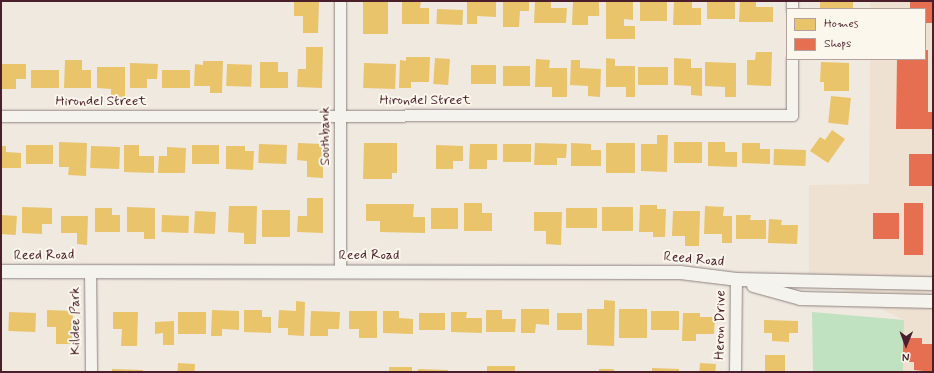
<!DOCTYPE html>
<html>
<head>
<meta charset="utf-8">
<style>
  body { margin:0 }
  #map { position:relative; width:934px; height:373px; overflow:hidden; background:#f0e9e0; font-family:Mynerve,sans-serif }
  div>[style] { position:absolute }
  .built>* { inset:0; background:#efe1d1 }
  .green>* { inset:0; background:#c0e2c1 }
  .homes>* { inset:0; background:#e9c46a; transform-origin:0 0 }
  .shops>* { inset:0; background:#e76f51; transform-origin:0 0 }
  .roads { filter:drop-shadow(0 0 1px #8d8280) drop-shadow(0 0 1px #8d8280) }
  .minor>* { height:11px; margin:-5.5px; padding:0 5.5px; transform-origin:5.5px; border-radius:5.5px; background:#f5f3ee }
  .tertiary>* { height:13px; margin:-6.5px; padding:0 6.5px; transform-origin:6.5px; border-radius:6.5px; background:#f5f3ee }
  span { translate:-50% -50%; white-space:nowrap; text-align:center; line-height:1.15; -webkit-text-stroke:4px #fbf7ec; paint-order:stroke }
  .street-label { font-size:14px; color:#4a1f2b }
  .frame { position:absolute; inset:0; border:2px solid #4a1f2b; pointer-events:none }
  .legend { position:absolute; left:786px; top:8px; width:140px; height:52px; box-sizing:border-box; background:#fbf7ec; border:1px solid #b4a19f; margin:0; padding:5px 7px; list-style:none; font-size:12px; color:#4a1f2b }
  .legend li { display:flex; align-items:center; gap:8px; height:20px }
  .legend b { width:20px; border:1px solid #b4a19f }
  .north { position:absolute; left:886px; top:325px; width:40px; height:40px; -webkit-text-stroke:3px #fbf7ec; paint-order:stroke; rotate:181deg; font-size:11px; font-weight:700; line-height:16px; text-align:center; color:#4a1f2b }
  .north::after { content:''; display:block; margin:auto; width:14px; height:18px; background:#4a1f2b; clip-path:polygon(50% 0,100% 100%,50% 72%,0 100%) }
</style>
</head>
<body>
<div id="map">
  <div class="built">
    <i style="clip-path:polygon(870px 1px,933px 1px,933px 372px,903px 372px,904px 320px,809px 274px,809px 185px,869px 184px,870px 59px,925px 59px,925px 9px,870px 9px)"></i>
  </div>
  <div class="green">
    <i style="clip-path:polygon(812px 312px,904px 320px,903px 372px,813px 372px)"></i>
  </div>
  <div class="homes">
    <i style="clip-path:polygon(294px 1px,319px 1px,318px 33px,303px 33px,303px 16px,294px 16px)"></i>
    <i style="left:363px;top:1px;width:25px;height:33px"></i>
    <i style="clip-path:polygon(402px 1px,421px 1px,420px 8px,429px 8px,429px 24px,402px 24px)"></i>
    <i style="clip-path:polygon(467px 1px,496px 1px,496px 17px,477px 16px,477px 24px,467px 24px)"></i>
    <i style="clip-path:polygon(503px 1px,529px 1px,529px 11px,520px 11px,519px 27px,503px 27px)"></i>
    <i style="clip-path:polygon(535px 1px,551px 1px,551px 8px,567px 8px,566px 23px,534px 23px)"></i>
    <i style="clip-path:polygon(573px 1px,599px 1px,599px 16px,588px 16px,588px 25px,572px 25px)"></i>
    <i style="clip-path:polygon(606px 1px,633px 1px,633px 20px,624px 19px,624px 26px,635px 26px,635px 39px,606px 39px)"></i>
    <i style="left:640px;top:1px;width:27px;height:20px"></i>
    <i style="clip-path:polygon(674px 1px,692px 1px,692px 8px,701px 8px,701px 25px,673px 25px)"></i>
    <i style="left:707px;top:1px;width:28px;height:18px"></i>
    <i style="clip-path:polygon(740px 1px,756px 1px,756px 7px,773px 7px,773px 22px,739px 22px)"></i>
    <i style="left:820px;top:1px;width:33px;height:8px"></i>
    <i style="left:437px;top:9px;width:26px;height:15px;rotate:2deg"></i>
    <i style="clip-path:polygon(306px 47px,323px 47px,322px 88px,297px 87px,298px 69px,306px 69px)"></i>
    <i style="clip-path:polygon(756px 52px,772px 52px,771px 86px,747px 85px,747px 60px,755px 60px)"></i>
    <i style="clip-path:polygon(406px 57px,430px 57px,429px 82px,411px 82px,411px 88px,399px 88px,400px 60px,406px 61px)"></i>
    <i style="left:435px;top:58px;width:15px;height:26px;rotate:4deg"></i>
    <i style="clip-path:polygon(606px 58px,615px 59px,615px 66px,635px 66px,635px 97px,626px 97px,626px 87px,606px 87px)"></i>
    <i style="clip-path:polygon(674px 58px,691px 59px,691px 68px,702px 68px,702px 96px,691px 95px,691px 86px,674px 85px)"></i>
    <i style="clip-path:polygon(536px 59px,550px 60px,549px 68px,567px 68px,567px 97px,552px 97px,552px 87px,535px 87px)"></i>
    <i style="clip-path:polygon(65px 60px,82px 60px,82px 70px,91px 70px,91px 88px,64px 88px)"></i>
    <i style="clip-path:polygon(571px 60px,580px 60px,580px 68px,601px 69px,600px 97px,588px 96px,588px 86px,570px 85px)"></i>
    <i style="clip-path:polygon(203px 61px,223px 61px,222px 93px,210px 93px,210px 86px,194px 86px,195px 64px,203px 65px)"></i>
    <i style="clip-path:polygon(260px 62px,278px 62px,278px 72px,288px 72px,288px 88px,260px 88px)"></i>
    <i style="clip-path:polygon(705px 62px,736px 63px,736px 97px,725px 97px,725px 87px,705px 86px)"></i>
    <i style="clip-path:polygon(821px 62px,849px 63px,849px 91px,824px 91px,824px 82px,820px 82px)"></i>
    <i style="clip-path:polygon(130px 63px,158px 64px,157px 79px,147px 79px,147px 88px,130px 88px)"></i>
    <i style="left:364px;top:63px;width:32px;height:25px;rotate:2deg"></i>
    <i style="clip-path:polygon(1px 64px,26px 64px,26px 79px,16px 79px,16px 89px,1px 89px)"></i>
    <i style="left:227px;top:64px;width:25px;height:22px;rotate:2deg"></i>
    <i style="left:471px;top:65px;width:25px;height:19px"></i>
    <i style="left:503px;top:66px;width:27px;height:20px"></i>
    <i style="clip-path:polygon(97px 67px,125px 67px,125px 97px,111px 96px,111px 89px,97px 88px)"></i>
    <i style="left:638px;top:67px;width:30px;height:18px"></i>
    <i style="left:31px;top:70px;width:28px;height:18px"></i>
    <i style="left:162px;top:70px;width:28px;height:18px"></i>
    <i style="left:831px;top:96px;width:20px;height:27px;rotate:6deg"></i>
    <i style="clip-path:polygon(832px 130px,845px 139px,828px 163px,810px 151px,820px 137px,825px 140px)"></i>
    <i style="clip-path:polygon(657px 135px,668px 135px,667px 172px,641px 171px,641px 144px,657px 144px)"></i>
    <i style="clip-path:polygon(59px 142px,87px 143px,86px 176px,68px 175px,69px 167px,59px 167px)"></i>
    <i style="left:674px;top:142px;width:28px;height:21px"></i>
    <i style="clip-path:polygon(708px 142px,725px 142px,725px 152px,737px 152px,737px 167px,708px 166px)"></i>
    <i style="clip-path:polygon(298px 143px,323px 144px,323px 178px,307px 177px,307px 161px,297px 160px)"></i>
    <i style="clip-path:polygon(364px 143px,397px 143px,397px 173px,392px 173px,392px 179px,363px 179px)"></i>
    <i style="clip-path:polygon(535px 143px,567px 144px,566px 158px,557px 158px,557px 165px,534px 165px)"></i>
    <i style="clip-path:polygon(571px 143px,591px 144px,591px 150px,601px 150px,601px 166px,571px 166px)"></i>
    <i style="left:606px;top:143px;width:29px;height:30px"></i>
    <i style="clip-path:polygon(742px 143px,760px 143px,760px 149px,770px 149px,770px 164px,742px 163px)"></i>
    <i style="left:259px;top:144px;width:28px;height:19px;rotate:2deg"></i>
    <i style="clip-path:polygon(470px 144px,497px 144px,497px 160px,487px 160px,487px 169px,469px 169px)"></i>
    <i style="left:503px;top:144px;width:28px;height:18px"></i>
    <i style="left:26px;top:145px;width:27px;height:19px"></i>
    <i style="clip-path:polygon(124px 145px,139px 145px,139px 156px,154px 156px,154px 173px,124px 172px)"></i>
    <i style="left:192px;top:145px;width:27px;height:19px"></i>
    <i style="clip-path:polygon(436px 145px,463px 146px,463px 161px,453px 161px,453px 169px,436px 169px)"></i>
    <i style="clip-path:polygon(1px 146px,6px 146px,6px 152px,21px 153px,21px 168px,1px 168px)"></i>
    <i style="left:91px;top:146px;width:29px;height:22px;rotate:2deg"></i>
    <i style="clip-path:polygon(226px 146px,245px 146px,245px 151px,254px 151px,253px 170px,226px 169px)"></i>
    <i style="clip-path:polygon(167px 147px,186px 148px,185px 173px,158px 173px,159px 156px,167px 156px)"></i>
    <i style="left:774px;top:149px;width:32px;height:16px;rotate:2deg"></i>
    <i style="clip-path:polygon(307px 198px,323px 198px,323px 233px,297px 232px,298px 216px,307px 216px)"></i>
    <i style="clip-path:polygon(464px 203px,482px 203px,482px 213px,492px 213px,492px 231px,464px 231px)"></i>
    <i style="clip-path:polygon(366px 204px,414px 204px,413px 217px,425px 217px,425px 233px,380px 232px,380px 221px,366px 221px)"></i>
    <i style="clip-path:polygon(640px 205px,657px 205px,657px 209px,666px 209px,665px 237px,653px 237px,653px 232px,639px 232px)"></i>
    <i style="clip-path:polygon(229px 206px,257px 206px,256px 244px,244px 244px,244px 233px,228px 232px)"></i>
    <i style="clip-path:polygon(705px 206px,724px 207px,723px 216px,732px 216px,732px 243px,722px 243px,722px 234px,704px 234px)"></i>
    <i style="clip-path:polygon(22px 207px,52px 208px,52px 224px,42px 224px,42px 234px,22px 233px)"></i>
    <i style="clip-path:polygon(127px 207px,155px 208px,155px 239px,144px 239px,144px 232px,127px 232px)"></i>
    <i style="left:602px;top:207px;width:31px;height:24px"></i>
    <i style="clip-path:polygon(95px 208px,112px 208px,112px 215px,120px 215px,120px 232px,95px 232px)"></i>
    <i style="left:431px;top:208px;width:27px;height:21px"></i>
    <i style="left:566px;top:208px;width:31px;height:20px"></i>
    <i style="left:262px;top:210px;width:28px;height:27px"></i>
    <i style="left:195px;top:211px;width:21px;height:22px;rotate:3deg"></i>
    <i style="clip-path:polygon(673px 211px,700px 211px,699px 246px,685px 246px,685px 236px,672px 236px)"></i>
    <i style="clip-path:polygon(534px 212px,562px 212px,561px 245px,546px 244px,546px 231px,534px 231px)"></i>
    <i style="left:1px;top:215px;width:16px;height:19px;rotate:4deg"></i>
    <i style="left:162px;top:215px;width:27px;height:17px;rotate:2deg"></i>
    <i style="clip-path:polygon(736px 215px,751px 215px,750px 220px,766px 220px,766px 239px,736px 239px)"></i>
    <i style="clip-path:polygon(61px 216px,88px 216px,87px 245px,77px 244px,77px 233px,61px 233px)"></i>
    <i style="clip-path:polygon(769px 219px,782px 220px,781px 225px,798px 225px,797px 244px,768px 243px)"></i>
    <i style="clip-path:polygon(604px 300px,615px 301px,614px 346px,587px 345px,587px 309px,604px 309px)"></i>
    <i style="clip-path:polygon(296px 301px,305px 302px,304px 336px,288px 335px,288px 328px,278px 328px,279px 310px,296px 311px)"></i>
    <i style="clip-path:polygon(521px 309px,549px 309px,549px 325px,536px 324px,535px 333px,521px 333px)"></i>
    <i style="left:619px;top:309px;width:28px;height:29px"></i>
    <i style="clip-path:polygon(47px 310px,73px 311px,72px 344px,56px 344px,56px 327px,47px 327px)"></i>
    <i style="clip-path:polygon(212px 310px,239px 311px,239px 330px,222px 329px,222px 336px,211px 336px)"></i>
    <i style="clip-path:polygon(244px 310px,262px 310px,262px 317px,271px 317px,271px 333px,244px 332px)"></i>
    <i style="clip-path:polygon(486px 310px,502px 310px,502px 319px,516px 319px,515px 332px,486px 332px)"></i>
    <i style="clip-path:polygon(311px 311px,340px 312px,339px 329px,328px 329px,328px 336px,310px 336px)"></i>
    <i style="clip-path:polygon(349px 311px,377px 311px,377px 338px,359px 338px,359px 329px,349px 329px)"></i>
    <i style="clip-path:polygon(383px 311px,399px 311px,399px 318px,413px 319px,413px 334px,383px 333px)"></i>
    <i style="left:651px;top:311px;width:28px;height:19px"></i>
    <i style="left:9px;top:312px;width:27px;height:19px;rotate:2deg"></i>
    <i style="clip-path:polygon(113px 312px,138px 312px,137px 346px,121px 346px,122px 329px,113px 329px)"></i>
    <i style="left:178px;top:312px;width:28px;height:22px"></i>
    <i style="clip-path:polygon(451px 312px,467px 312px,466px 318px,482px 318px,482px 333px,451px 332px)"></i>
    <i style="left:419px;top:313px;width:26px;height:17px"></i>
    <i style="left:557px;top:313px;width:25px;height:17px"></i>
    <i style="clip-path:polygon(683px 313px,700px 313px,700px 317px,715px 317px,714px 334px,696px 334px,696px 341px,682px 341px)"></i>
    <i style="clip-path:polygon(764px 320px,798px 321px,798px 333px,789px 333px,789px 342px,772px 341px,772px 333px,764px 333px)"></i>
    <i style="clip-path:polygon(174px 321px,174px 345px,163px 345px,163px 333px,155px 334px,155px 322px)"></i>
    <i style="left:765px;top:355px;width:20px;height:17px"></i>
    <i style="left:178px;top:363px;width:17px;height:9px;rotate:3deg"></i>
    <i style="left:700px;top:363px;width:16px;height:9px;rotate:4deg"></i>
    <i style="left:487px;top:366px;width:28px;height:6px"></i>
    <i style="left:389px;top:367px;width:23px;height:5px"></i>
    <i style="clip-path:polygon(652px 368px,679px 369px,679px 372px,652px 372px)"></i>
    <i style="clip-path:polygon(112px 369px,143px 370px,143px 372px,112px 372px)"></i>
    <i style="clip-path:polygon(418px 369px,448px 370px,448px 372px,418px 372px)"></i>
    <i style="left:599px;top:369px;width:15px;height:3px"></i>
  </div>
  <div class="shops">
    <i style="clip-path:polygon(910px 1px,933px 1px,933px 23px,925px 23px,925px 9px,910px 9px)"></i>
    <i style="clip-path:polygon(925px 50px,928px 50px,928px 112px,933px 112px,933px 129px,896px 129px,897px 59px,925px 59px)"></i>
    <i style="left:909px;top:154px;width:24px;height:32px"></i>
    <i style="left:904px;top:203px;width:19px;height:52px"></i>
    <i style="left:873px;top:213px;width:26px;height:26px"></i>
    <i style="clip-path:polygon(903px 338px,922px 338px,922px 344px,933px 344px,933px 372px,914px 370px,914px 362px,908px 362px,908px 353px,903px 352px)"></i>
  </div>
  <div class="roads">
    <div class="minor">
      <i style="left:792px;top:1px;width:8px;rotate:90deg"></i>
      <i style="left:1px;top:116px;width:791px;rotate:-0.07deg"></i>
      <i style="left:792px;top:115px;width:56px;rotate:-90deg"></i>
      <i style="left:90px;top:271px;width:101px;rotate:89.4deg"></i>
      <i style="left:340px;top:271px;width:270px;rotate:-90deg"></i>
      <i style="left:735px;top:372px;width:93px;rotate:-89.4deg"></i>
    </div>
    <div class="tertiary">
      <i style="left:1px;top:271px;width:679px;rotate:0.08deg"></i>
      <i style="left:680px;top:272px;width:56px;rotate:7.1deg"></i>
      <i style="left:736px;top:279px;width:197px;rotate:1.2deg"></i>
      <i style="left:753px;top:285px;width:49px;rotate:15.5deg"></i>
      <i style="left:800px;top:298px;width:133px;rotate:1.3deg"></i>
    </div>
  </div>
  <div class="street-label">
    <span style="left:425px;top:100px">Hirondel Street</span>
    <span style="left:101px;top:101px">Hirondel Street</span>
    <span style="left:325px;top:136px;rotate:-90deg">Southbank</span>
    <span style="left:44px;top:255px;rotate:-1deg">Reed Road</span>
    <span style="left:369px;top:255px">Reed Road</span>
    <span style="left:694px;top:259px;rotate:5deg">Reed Road</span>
    <span style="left:75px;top:321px;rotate:-90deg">Kildee Park</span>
    <span style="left:720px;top:325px;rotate:-89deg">Heron Drive</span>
  </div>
  <div class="frame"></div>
  <ul class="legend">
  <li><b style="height:11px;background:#e9c46a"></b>Homes</li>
  <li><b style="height:11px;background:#e76f51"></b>Shops</li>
  </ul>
  <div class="north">N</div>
</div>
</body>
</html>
